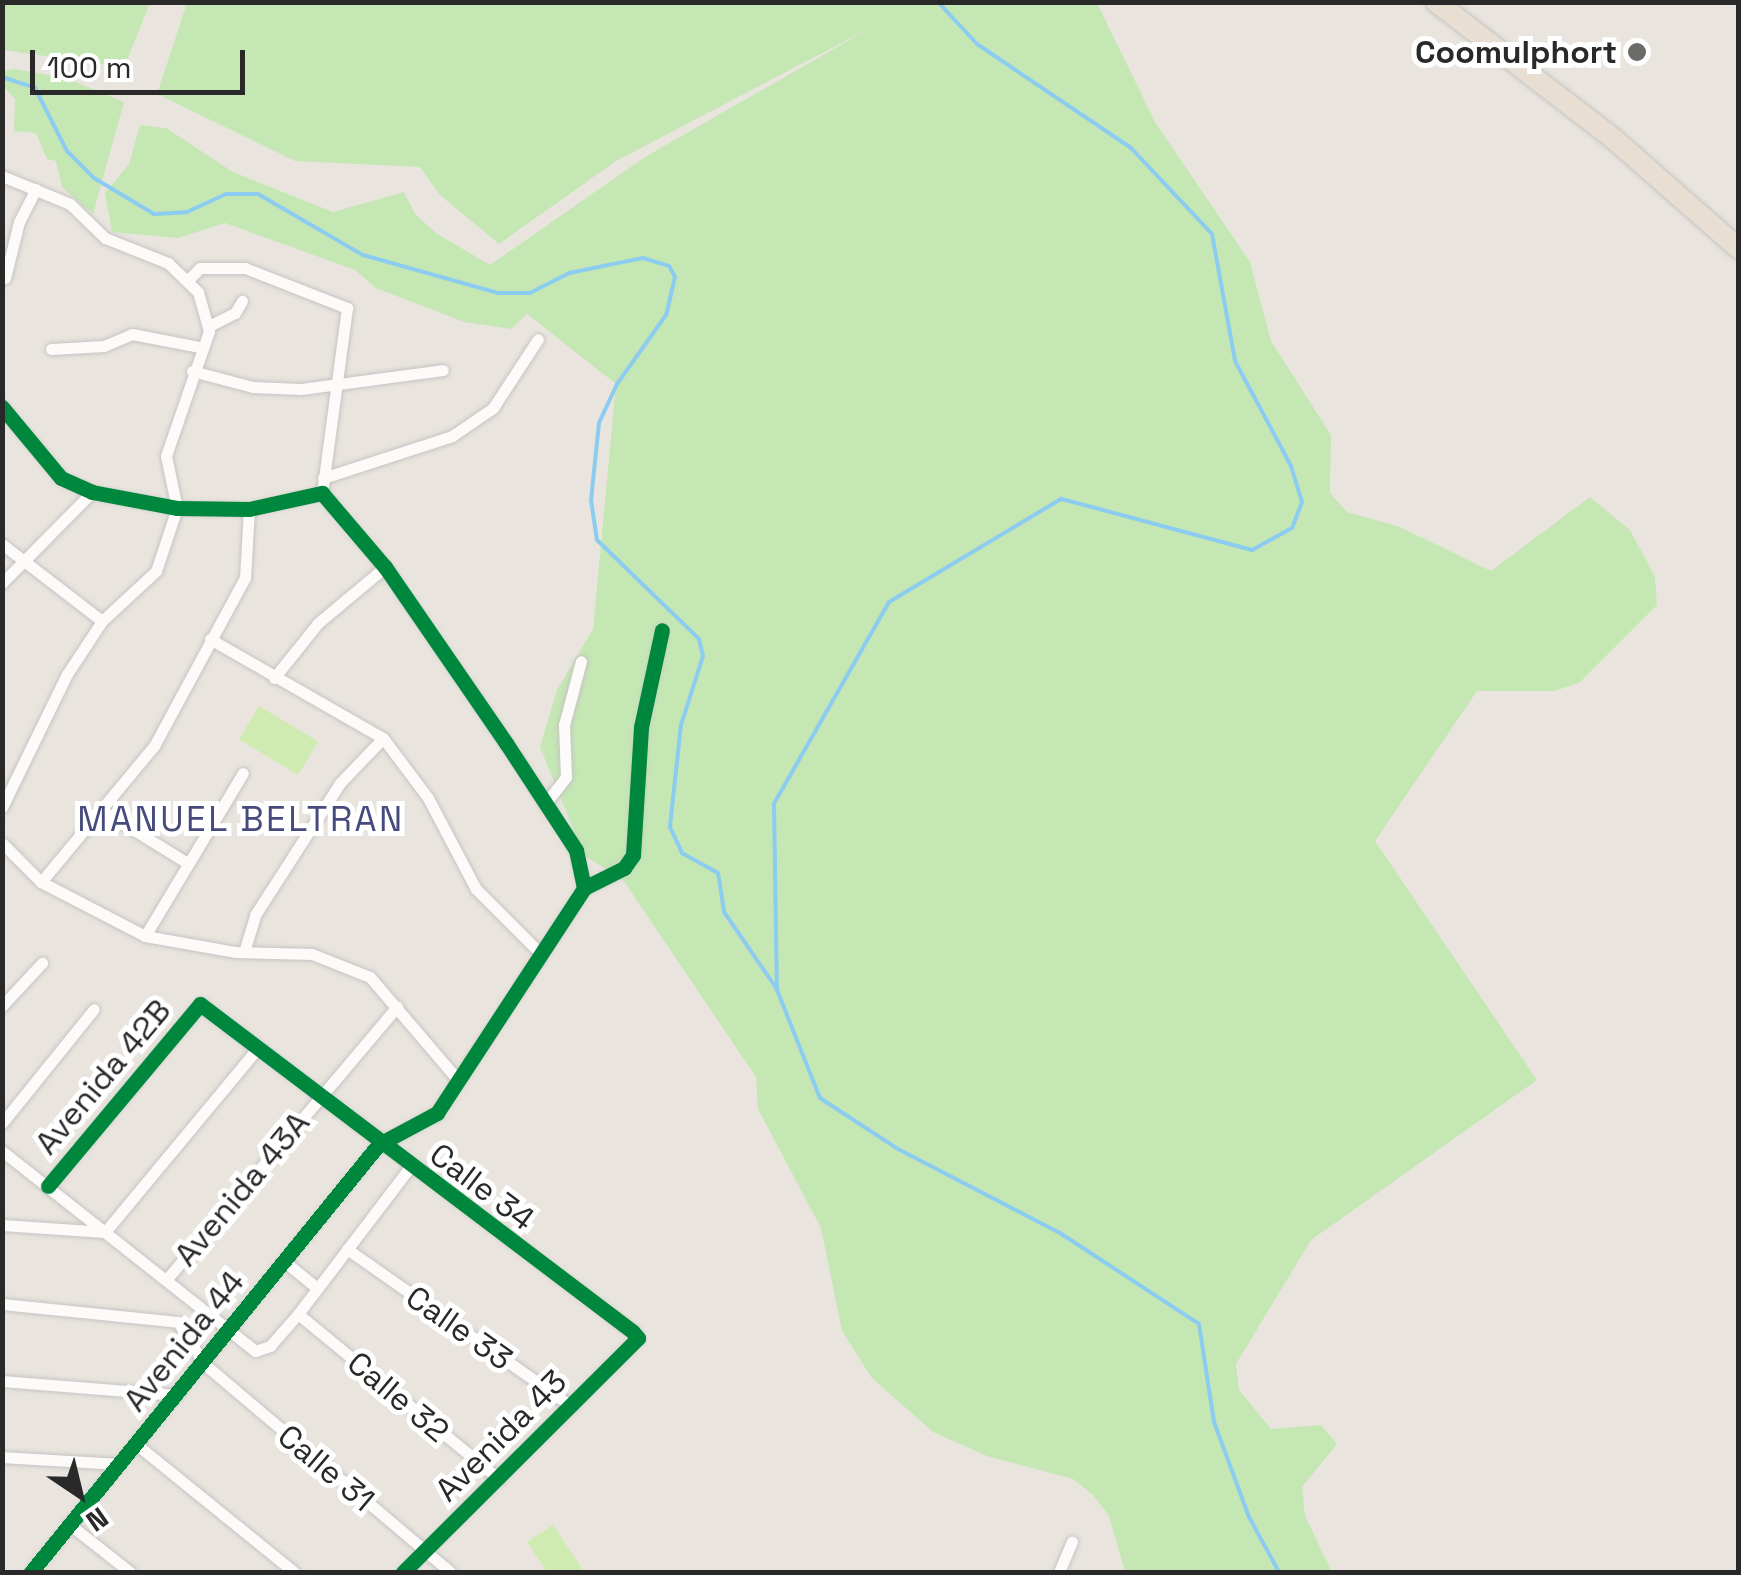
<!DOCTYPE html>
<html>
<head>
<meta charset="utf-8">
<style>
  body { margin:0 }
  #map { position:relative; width:1741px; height:1575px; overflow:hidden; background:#e9e5de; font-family:"Space Grotesk",sans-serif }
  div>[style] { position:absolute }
  .green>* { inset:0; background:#c5e7b4 }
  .pitch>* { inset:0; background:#d0ebb1; transform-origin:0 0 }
  .stream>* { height:4px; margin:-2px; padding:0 2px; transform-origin:2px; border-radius:2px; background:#8cccf0 }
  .roads { filter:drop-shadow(0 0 2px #c6c4c4) drop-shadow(0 0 2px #c6c4c4) }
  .street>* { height:11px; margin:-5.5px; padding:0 5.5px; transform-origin:5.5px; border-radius:5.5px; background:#fcfbfa }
  .highway>* { height:20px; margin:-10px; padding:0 10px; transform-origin:10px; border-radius:10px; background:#e9ded2 }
  .cycleway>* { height:15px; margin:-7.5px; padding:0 7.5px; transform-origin:7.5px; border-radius:7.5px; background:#00873e }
  .dots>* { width:28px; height:28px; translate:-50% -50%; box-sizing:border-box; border:5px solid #fff; border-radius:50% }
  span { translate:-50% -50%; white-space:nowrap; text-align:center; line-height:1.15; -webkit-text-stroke:10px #fff; paint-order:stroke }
  .poi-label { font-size:32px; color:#292929; font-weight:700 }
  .right { translate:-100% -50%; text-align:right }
  .street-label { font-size:32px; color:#292929 }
  .neighbourhood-label { font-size:35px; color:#464b7d; letter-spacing:2.5px }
  .frame { position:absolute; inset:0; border:5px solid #292929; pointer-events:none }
  .north { position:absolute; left:30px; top:1445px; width:100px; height:100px; -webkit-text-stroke:8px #fff; paint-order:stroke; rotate:145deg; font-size:28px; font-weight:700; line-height:40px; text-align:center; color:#292929 }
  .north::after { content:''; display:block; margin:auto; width:35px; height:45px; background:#292929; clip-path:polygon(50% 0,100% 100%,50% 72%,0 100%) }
  .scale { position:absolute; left:30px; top:50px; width:215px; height:45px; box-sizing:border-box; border:5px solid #292929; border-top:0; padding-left:12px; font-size:30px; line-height:35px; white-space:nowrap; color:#292929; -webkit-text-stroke:8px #fff; paint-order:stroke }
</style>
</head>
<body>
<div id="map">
  <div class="green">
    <i style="clip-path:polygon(3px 2px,150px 2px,150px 3px,124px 67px,3px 50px)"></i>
    <i style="clip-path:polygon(187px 3px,1097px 3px,1155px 122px,1250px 262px,1271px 341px,1331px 435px,1330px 493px,1347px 512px,1400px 527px,1491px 571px,1590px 497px,1630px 530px,1655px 577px,1657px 605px,1579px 683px,1554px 691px,1477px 691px,1375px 841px,1537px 1080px,1311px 1240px,1236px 1364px,1239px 1390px,1271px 1429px,1321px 1425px,1337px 1444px,1302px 1487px,1305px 1516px,1332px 1572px,1125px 1572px,1109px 1516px,1094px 1496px,1073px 1479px,987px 1456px,933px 1432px,871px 1377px,842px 1331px,821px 1228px,758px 1109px,756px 1077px,623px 880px,584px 855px,540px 747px,557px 690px,593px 629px,616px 384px,527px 314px,511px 329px,464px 322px,376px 288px,355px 270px,225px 223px,178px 238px,112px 232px,105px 193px,129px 164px,140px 125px,166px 128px,233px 172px,333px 212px,404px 192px,415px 214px,436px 233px,490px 265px,645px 157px,870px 28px,616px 161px,499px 244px,440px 195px,420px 167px,295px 161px,157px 94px)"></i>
    <i style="clip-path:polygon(15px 69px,66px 78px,124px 102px,93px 214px,62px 187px,56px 161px,47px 159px,36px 133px,14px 131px,15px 99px,3px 86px,2px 71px)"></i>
  </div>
  <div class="pitch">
    <i style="left:259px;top:706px;width:69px;height:39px;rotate:31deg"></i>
    <i style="clip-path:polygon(553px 1525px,583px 1570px,578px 1572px,547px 1572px,527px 1542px)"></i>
  </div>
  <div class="stream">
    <i style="left:938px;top:2px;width:57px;rotate:47.1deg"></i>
    <i style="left:977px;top:44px;width:186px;rotate:34deg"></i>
    <i style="left:1131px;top:148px;width:118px;rotate:46.7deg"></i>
    <i style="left:1212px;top:234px;width:129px;rotate:79.7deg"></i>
    <i style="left:1235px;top:361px;width:119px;rotate:61.9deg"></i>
    <i style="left:1291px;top:466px;width:38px;rotate:73deg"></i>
    <i style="left:1302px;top:502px;width:28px;rotate:111deg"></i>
    <i style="left:1292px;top:528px;width:46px;rotate:151.2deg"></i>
    <i style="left:1252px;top:550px;width:198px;rotate:-165deg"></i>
    <i style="left:1061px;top:499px;width:200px;rotate:149.1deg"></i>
    <i style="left:889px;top:602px;width:232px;rotate:119.7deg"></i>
    <i style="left:774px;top:804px;width:186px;rotate:89.1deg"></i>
    <i style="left:777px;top:990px;width:116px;rotate:68.3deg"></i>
    <i style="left:820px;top:1098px;width:93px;rotate:33.2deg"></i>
    <i style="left:898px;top:1149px;width:182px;rotate:27.4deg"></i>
    <i style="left:1060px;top:1233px;width:166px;rotate:33.2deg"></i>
    <i style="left:1199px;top:1324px;width:99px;rotate:81.3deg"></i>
    <i style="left:1214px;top:1422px;width:101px;rotate:69.8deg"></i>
    <i style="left:1249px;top:1517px;width:63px;rotate:61.4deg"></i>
    <i style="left:2px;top:77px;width:35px;rotate:18deg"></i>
    <i style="left:35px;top:88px;width:71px;rotate:63.1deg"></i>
    <i style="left:67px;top:151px;width:38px;rotate:45deg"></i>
    <i style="left:94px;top:178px;width:70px;rotate:31deg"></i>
    <i style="left:154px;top:214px;width:33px;rotate:-3deg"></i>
    <i style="left:187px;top:212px;width:43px;rotate:-24.8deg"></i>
    <i style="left:226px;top:194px;width:32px"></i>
    <i style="left:258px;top:194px;width:121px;rotate:30.2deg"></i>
    <i style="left:363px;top:255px;width:140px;rotate:15.7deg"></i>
    <i style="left:498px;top:293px;width:32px"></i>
    <i style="left:530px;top:293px;width:44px;rotate:-27.1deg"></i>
    <i style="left:569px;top:273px;width:76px;rotate:-11.5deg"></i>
    <i style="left:643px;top:258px;width:27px;rotate:17deg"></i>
    <i style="left:669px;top:266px;width:13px;rotate:61deg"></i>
    <i style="left:675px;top:277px;width:39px;rotate:103deg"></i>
    <i style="left:666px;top:315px;width:85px;rotate:125.4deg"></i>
    <i style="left:617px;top:384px;width:43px;rotate:114.8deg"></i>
    <i style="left:599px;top:423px;width:77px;rotate:95.9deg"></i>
    <i style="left:591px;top:500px;width:40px;rotate:81.5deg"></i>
    <i style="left:597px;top:540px;width:142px;rotate:44.1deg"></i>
    <i style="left:699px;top:639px;width:17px;rotate:77deg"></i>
    <i style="left:703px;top:656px;width:72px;rotate:107.7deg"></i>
    <i style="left:681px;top:725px;width:103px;rotate:96.2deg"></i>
    <i style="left:670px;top:827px;width:29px;rotate:65deg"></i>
    <i style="left:682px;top:853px;width:41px;rotate:29.1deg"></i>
    <i style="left:718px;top:873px;width:39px;rotate:81deg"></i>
    <i style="left:724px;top:912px;width:93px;rotate:55.5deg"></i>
  </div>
  <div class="roads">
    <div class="street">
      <i style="left:2px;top:176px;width:74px;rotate:22.4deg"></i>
      <i style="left:70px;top:204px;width:49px;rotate:44.2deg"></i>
      <i style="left:105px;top:238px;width:68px;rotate:21.6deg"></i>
      <i style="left:168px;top:263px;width:42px;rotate:44deg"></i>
      <i style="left:198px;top:292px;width:41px;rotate:74.2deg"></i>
      <i style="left:209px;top:331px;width:132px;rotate:109deg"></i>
      <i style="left:166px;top:456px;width:53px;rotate:78.1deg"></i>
      <i style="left:177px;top:508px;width:66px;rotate:108.4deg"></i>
      <i style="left:156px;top:571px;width:74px;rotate:137.2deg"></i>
      <i style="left:102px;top:621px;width:64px;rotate:123.4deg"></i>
      <i style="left:67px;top:674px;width:148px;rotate:116deg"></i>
      <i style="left:5px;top:278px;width:58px;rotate:-76deg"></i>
      <i style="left:19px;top:222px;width:37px;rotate:-63deg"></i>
      <i style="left:188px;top:280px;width:17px;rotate:-45deg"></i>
      <i style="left:200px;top:268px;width:45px"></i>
      <i style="left:245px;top:268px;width:110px;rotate:21.4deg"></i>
      <i style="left:347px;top:308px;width:187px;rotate:97.7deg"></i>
      <i style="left:209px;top:326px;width:29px;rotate:-27deg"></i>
      <i style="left:235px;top:313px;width:14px;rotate:-60deg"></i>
      <i style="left:51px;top:349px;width:53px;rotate:-3.2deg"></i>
      <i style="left:104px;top:346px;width:30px;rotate:-23deg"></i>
      <i style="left:132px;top:334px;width:68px;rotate:11deg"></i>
      <i style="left:192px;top:371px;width:63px;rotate:14.7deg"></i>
      <i style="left:253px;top:387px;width:48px;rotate:2.4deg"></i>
      <i style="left:301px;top:389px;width:143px;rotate:-7.6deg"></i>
      <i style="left:2px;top:407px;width:92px;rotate:50.3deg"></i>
      <i style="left:61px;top:478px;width:34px;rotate:24deg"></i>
      <i style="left:92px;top:492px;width:86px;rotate:10.7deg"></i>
      <i style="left:177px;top:508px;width:72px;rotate:0.8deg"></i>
      <i style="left:249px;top:509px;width:75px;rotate:-12.4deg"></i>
      <i style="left:322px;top:493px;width:97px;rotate:49.6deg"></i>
      <i style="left:385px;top:567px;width:214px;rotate:55.5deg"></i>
      <i style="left:506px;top:743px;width:128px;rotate:56.8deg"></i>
      <i style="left:576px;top:850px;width:39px;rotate:78deg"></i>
      <i style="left:323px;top:478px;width:136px;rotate:-18deg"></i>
      <i style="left:452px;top:436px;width:50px;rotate:-34.3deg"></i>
      <i style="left:493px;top:408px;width:82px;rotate:-56.9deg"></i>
      <i style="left:2px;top:544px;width:126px;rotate:37.6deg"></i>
      <i style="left:2px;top:583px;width:128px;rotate:-45.3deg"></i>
      <i style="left:210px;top:639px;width:199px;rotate:29.8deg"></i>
      <i style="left:383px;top:738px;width:75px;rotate:53.1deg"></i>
      <i style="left:428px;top:798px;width:103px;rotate:62.2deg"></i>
      <i style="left:476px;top:889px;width:88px;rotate:45deg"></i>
      <i style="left:274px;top:678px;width:70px;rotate:-51.3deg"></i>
      <i style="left:318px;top:623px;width:87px;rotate:-39.9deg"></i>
      <i style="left:545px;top:804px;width:34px;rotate:-52deg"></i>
      <i style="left:566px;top:777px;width:52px;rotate:-92.2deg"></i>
      <i style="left:564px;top:725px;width:66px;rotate:-75.1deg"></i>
      <i style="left:103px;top:811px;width:97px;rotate:31.6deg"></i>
      <i style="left:2px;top:843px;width:55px;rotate:45deg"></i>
      <i style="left:41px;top:882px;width:117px;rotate:27.4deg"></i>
      <i style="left:145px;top:936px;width:91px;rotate:10.1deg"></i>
      <i style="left:235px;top:952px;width:77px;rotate:1.5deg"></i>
      <i style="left:312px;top:954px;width:62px;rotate:21.6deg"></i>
      <i style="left:370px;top:977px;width:135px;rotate:49.5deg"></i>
      <i style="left:41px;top:882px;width:177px;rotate:-50.3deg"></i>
      <i style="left:154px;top:746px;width:191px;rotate:-61.6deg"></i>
      <i style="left:245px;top:578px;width:69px;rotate:-86.7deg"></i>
      <i style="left:145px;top:936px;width:190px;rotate:-59deg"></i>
      <i style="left:244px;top:952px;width:39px;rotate:-73deg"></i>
      <i style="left:255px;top:915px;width:157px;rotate:-57.2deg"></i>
      <i style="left:340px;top:783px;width:62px;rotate:-46.3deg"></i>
      <i style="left:2px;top:1006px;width:59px;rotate:-47.1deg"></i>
      <i style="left:2px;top:1123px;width:146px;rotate:-51.1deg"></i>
      <i style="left:2px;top:1151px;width:323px;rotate:38.3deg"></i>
      <i style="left:255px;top:1351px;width:16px;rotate:-18deg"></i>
      <i style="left:270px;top:1346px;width:43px;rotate:-48.8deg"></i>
      <i style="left:298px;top:1314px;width:185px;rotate:-52.7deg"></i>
      <i style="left:48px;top:1186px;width:237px;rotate:-50.1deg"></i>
      <i style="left:200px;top:1004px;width:543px;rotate:37.14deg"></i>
      <i style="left:633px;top:1332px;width:8px;rotate:50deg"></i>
      <i style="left:638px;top:1338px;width:332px;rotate:135.1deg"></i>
      <i style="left:2px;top:1225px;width:103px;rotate:3.9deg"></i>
      <i style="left:105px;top:1232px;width:238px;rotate:-50.3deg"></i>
      <i style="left:347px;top:1249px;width:274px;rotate:35deg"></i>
      <i style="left:285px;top:1262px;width:41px;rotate:39.1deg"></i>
      <i style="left:166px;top:1280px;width:358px;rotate:-49.8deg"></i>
      <i style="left:2px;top:1304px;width:177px;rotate:5.8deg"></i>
      <i style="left:178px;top:1322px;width:48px;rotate:58.6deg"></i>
      <i style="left:203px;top:1363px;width:324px;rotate:40.2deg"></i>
      <i style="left:298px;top:1314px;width:260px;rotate:39.4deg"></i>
      <i style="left:2px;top:1381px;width:175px;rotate:4.6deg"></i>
      <i style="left:136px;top:1444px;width:203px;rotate:39deg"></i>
      <i style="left:2px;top:1457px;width:117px;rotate:3.4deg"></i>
      <i style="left:69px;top:1524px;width:78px;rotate:38.2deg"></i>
      <i style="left:31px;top:1572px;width:552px;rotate:-50.89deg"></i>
      <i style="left:379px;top:1144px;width:66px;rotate:-28.1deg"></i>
      <i style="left:437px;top:1113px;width:269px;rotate:-56.8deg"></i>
      <i style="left:584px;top:888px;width:45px;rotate:-26.6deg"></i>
      <i style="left:624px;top:868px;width:16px;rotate:-55deg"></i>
      <i style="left:633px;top:855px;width:128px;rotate:-86.4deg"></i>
      <i style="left:641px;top:727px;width:99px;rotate:-77.8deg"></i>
      <i style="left:1059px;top:1572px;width:33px;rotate:-67deg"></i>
    </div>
    <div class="highway">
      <i style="left:1436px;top:2px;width:226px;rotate:37.6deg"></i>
      <i style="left:1615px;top:140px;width:164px;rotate:41.3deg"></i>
    </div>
  </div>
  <div class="cycleway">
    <i style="left:2px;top:407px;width:92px;rotate:50.3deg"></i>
    <i style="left:61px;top:478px;width:34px;rotate:24deg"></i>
    <i style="left:92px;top:492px;width:86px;rotate:10.7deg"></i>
    <i style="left:177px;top:508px;width:72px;rotate:0.8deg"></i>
    <i style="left:249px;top:509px;width:75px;rotate:-12.4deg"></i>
    <i style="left:322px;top:493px;width:97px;rotate:49.6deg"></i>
    <i style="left:385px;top:567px;width:214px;rotate:55.5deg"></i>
    <i style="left:506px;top:743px;width:128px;rotate:56.8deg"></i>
    <i style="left:576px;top:850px;width:39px;rotate:78deg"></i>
    <i style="left:48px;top:1186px;width:237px;rotate:-50.1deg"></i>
    <i style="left:200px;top:1004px;width:543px;rotate:37.14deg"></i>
    <i style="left:633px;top:1332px;width:8px;rotate:50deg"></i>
    <i style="left:638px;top:1338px;width:332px;rotate:135.1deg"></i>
    <i style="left:31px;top:1572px;width:552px;rotate:-50.89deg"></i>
    <i style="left:379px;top:1144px;width:66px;rotate:-28.1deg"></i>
    <i style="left:437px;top:1113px;width:269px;rotate:-56.8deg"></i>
    <i style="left:584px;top:888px;width:45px;rotate:-26.6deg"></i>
    <i style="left:624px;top:868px;width:16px;rotate:-55deg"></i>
    <i style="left:633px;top:855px;width:128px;rotate:-86.4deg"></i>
    <i style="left:641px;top:727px;width:99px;rotate:-77.8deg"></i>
  </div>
  <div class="dots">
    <i style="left:1637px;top:52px;background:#6c6b68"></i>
  </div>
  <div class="poi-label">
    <span class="right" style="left:1617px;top:52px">Coomulphort</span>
  </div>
  <div class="street-label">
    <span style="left:103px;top:1077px;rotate:-50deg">Avenida 42B</span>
    <span style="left:482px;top:1187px;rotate:37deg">Calle 34</span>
    <span style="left:242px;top:1189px;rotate:-50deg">Avenida 43A</span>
    <span style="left:459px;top:1328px;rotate:35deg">Calle 33</span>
    <span style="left:184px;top:1341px;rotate:-51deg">Avenida 44</span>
    <span style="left:398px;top:1397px;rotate:40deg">Calle 32</span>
    <span style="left:501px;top:1436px;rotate:-45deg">Avenida 43</span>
    <span style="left:326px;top:1468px;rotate:40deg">Calle 31</span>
  </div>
  <div class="neighbourhood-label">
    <span style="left:241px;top:819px">MANUEL BELTRAN</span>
  </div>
  <div class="frame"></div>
  <div class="north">N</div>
  <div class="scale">100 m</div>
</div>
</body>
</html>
